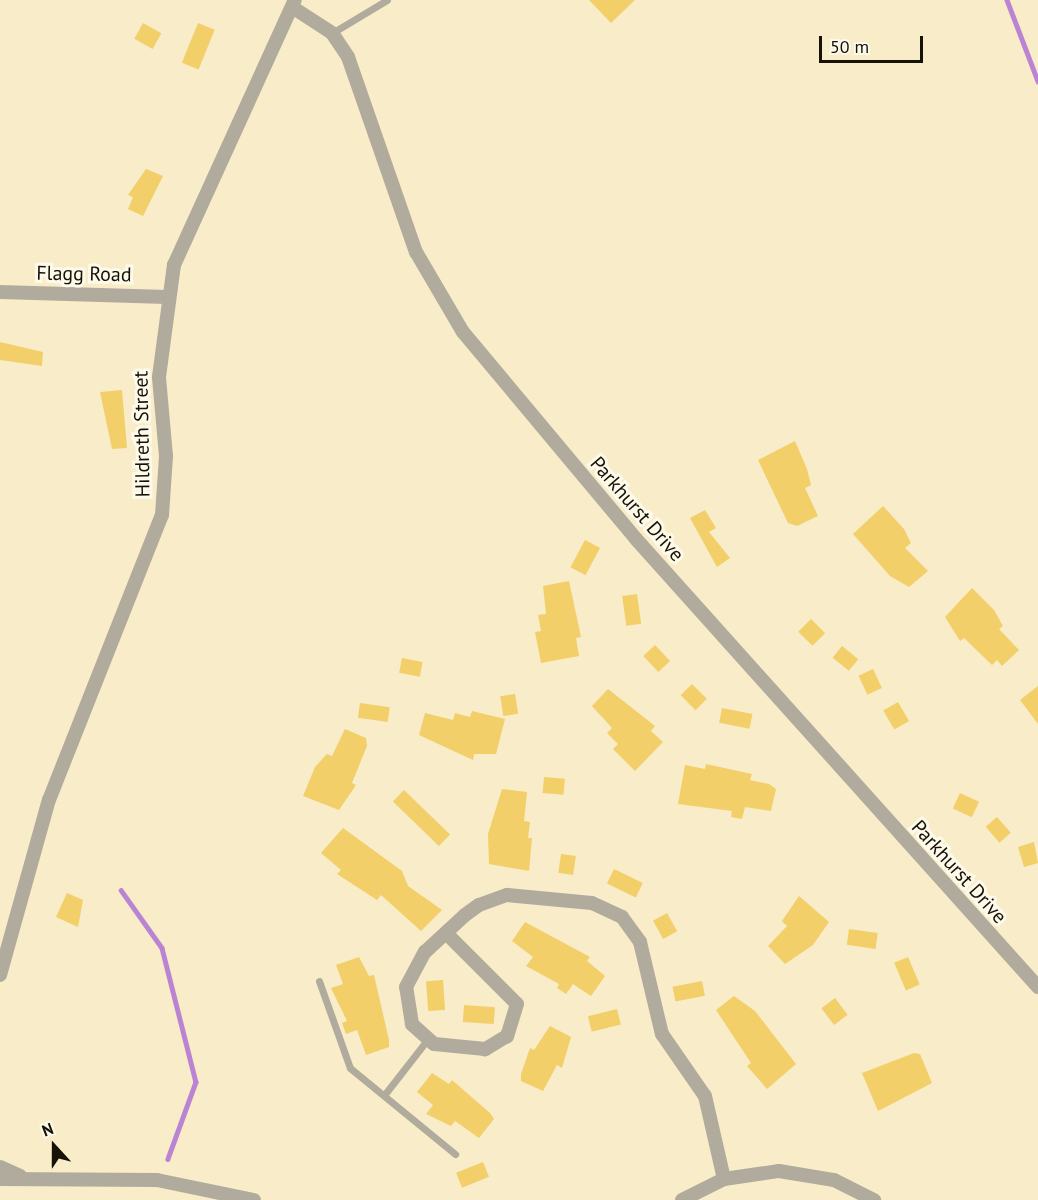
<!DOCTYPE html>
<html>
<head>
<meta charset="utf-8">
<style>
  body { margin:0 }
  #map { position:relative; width:1038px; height:1200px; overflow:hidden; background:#f8ecc9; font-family:"PT Sans",sans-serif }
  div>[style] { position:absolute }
  .stream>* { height:4.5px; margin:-2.25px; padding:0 2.25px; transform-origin:2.25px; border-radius:2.25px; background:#bb84d3 }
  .building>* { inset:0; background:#f2cf69; transform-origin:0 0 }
  .service>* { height:7px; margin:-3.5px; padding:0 3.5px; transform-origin:3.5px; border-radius:3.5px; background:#b0ab9c }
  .minor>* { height:14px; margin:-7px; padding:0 7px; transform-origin:7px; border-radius:7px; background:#b0ab9c }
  span { translate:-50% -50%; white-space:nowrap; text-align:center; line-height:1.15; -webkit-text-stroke:6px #fefaeb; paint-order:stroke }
  .street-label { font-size:20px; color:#161206 }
  .north { position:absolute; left:24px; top:1116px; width:60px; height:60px; -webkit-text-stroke:4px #fefaeb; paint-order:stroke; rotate:339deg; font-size:16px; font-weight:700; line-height:24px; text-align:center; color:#161206 }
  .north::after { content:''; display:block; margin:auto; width:21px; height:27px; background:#161206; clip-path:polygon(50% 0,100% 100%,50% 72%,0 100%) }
  .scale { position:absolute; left:819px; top:36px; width:104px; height:27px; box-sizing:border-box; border:3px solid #161206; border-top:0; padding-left:8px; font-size:18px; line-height:21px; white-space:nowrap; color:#161206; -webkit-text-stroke:4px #fefaeb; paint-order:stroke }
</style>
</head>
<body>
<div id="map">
  <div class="stream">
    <i style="left:1007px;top:0;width:87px;rotate:69.1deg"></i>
    <i style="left:121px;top:890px;width:71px;rotate:54.7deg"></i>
    <i style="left:162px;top:948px;width:138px;rotate:75.8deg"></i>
    <i style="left:196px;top:1082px;width:82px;rotate:110deg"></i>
  </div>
  <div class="building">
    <i style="clip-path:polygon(589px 0,635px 0,611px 23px)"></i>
    <i style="left:143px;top:23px;width:21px;height:18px;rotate:29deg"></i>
    <i style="left:198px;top:23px;width:18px;height:43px;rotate:22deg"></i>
    <i style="clip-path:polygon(146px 169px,163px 176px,143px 216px,128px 209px,133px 197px,128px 195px)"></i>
    <i style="clip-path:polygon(0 342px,43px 352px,42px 366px,0 360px)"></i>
    <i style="clip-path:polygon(122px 390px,127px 448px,112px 449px,100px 392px)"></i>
    <i style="clip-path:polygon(795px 441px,807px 469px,811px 485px,805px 488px,818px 516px,797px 526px,788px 523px,758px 460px)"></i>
    <i style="clip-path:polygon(883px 506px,904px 529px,911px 543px,905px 548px,928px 571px,909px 587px,890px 576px,853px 534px)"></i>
    <i style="clip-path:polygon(705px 510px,716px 528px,709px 532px,730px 558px,717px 567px,690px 518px)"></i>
    <i style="left:585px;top:540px;width:17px;height:31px;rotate:28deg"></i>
    <i style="clip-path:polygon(569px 581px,581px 637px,576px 638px,579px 656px,541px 663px,535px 632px,541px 631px,538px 615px,546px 614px,543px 586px)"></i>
    <i style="clip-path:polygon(972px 588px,994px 610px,1003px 626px,999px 629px,1019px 650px,1002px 666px,997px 660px,992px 665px,964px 638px,960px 641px,945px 617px)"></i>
    <i style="left:637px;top:594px;width:30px;height:15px;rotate:82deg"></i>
    <i style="left:811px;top:619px;width:20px;height:18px;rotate:45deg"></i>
    <i style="left:655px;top:645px;width:22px;height:16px;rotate:47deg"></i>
    <i style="left:842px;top:646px;width:21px;height:15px;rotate:39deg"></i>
    <i style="left:402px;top:658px;width:21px;height:15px;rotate:11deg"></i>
    <i style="left:873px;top:669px;width:21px;height:16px;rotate:65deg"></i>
    <i style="left:692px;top:684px;width:21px;height:16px;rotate:45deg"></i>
    <i style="clip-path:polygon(1038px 686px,1038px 724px,1020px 700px)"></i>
    <i style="clip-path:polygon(608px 689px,655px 726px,651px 731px,663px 742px,635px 771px,613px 749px,618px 744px,607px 733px,612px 728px,592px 706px)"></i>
    <i style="left:515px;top:694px;width:20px;height:15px;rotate:81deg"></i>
    <i style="left:898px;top:702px;width:22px;height:17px;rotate:60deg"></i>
    <i style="left:360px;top:703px;width:30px;height:15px;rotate:8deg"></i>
    <i style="left:722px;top:708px;width:31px;height:15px;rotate:11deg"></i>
    <i style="clip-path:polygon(472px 711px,505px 719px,496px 754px,474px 754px,473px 760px,419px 735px,425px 713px,453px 720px,455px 713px,470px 717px)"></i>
    <i style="clip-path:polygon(345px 729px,366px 738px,367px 746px,352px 783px,356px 785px,339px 810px,303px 796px,315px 767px,327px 754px,332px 756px)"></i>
    <i style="clip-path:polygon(706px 764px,752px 774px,750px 780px,769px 784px,776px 789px,771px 811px,745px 807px,742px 819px,731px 817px,732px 811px,678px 804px,685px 765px,705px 769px)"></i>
    <i style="left:544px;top:777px;width:21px;height:16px;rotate:5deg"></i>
    <i style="clip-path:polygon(502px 789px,527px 792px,524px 821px,530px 822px,528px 838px,532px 838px,529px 871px,489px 864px,488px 834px)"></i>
    <i style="left:404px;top:790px;width:64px;height:16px;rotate:44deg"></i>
    <i style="left:960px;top:793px;width:21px;height:17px;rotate:25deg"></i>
    <i style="left:997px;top:817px;width:21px;height:15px;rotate:49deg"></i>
    <i style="clip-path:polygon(343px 828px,402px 871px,408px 886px,442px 910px,421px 931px,381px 895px,377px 900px,337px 874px,341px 870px,321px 853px)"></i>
    <i style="clip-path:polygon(1034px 842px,1038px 863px,1024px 867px,1018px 847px)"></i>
    <i style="left:561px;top:854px;width:15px;height:19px;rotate:8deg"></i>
    <i style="left:614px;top:869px;width:32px;height:16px;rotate:26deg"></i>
    <i style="clip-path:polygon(67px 893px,83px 900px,78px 927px,56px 917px)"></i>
    <i style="clip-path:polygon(799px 896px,829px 922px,813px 945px,785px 964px,768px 946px,787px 926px,782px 921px)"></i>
    <i style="left:667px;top:913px;width:21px;height:16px;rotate:61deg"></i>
    <i style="clip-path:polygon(525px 922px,590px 957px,587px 961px,605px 976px,591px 996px,573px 984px,566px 994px,557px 988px,559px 984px,526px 966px,533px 957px,512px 941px)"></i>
    <i style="left:849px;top:929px;width:29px;height:16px;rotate:8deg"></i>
    <i style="clip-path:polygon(359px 957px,369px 976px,374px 975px,389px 1040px,389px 1047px,366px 1055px,357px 1030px,346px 1034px,342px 1023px,347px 1021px,331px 988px,343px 984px,336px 965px)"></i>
    <i style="left:908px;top:957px;width:30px;height:15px;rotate:67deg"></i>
    <i style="left:443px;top:980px;width:30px;height:17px;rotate:86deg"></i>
    <i style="left:702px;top:981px;width:15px;height:30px;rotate:79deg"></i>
    <i style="clip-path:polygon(734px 996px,755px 1011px,796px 1064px,767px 1089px,747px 1066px,751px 1063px,716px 1010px)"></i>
    <i style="left:835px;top:998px;width:21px;height:17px;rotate:53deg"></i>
    <i style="left:464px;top:1005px;width:31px;height:17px;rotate:4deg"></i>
    <i style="left:617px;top:1009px;width:16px;height:30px;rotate:76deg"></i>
    <i style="clip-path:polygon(550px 1026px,571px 1037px,562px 1068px,557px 1065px,543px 1091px,521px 1081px,521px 1074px,530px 1048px,534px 1050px)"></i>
    <i style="clip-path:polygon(914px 1053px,920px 1054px,932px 1083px,878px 1111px,862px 1073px)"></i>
    <i style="clip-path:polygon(432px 1073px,449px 1084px,452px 1080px,490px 1113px,494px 1119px,479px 1138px,455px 1121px,451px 1126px,426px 1114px,433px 1105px,417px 1092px)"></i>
    <i style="left:483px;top:1162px;width:16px;height:29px;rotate:68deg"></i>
  </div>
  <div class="service">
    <i style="left:332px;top:33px;width:64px;rotate:-31deg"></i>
    <i style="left:319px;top:981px;width:92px;rotate:70.4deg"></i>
    <i style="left:350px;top:1068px;width:136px;rotate:39.3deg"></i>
    <i style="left:385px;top:1094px;width:68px;rotate:-52.1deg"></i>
  </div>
  <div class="minor">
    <i style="left:292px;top:7px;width:48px;rotate:33deg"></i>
    <i style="left:332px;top:33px;width:29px;rotate:56deg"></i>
    <i style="left:348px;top:57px;width:207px;rotate:70.8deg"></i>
    <i style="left:416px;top:252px;width:93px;rotate:59.6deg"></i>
    <i style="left:463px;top:332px;width:270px;rotate:50.1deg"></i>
    <i style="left:636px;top:539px;width:602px;rotate:48.1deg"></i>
    <i style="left:0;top:292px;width:167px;rotate:1.7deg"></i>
    <i style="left:446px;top:933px;width:100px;rotate:45deg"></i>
    <i style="left:517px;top:1004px;width:34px;rotate:107deg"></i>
    <i style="left:507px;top:1036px;width:26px;rotate:149deg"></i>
    <i style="left:485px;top:1049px;width:51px;rotate:-174.4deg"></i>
    <i style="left:434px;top:1044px;width:30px;rotate:-138deg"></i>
    <i style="left:412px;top:1024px;width:37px;rotate:-99deg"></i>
    <i style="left:406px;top:987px;width:40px;rotate:-62deg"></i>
    <i style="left:425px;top:952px;width:54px;rotate:-42.8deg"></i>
    <i style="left:465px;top:915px;width:17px;rotate:-36deg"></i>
    <i style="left:479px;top:905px;width:30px;rotate:-20deg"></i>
    <i style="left:507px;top:895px;width:85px;rotate:5.4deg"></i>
    <i style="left:592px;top:903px;width:33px;rotate:25deg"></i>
    <i style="left:622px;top:917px;width:31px;rotate:54deg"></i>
    <i style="left:640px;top:942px;width:95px;rotate:76.6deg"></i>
    <i style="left:662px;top:1034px;width:75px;rotate:55.3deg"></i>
    <i style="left:705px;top:1096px;width:85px;rotate:77.1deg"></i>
    <i style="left:0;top:975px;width:182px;rotate:-74.4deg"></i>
    <i style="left:49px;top:800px;width:307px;rotate:-68.4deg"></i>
    <i style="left:162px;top:515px;width:59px;rotate:-86.1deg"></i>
    <i style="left:166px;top:456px;width:79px;rotate:-95.1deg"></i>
    <i style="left:159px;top:377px;width:113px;rotate:-82.4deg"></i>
    <i style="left:174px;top:265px;width:291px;rotate:-65.5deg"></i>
    <i style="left:0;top:1167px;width:22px;rotate:24deg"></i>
    <i style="left:0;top:1179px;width:157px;rotate:0.4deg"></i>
    <i style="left:157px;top:1180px;width:99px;rotate:11.7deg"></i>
    <i style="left:682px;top:1200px;width:47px;rotate:-26.6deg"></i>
    <i style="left:724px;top:1179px;width:56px;rotate:-8.3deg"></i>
    <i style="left:779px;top:1171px;width:56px;rotate:9.3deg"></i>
    <i style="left:834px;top:1180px;width:45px;rotate:26.6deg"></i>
  </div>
  <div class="street-label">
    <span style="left:84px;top:274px;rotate:1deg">Flagg Road</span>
    <span style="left:142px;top:434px;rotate:-91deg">Hildreth Street</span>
    <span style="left:637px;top:509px;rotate:49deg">Parkhurst Drive</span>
    <span style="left:959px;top:872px;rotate:48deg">Parkhurst Drive</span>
  </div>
  <div class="north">N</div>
  <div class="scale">50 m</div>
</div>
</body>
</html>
